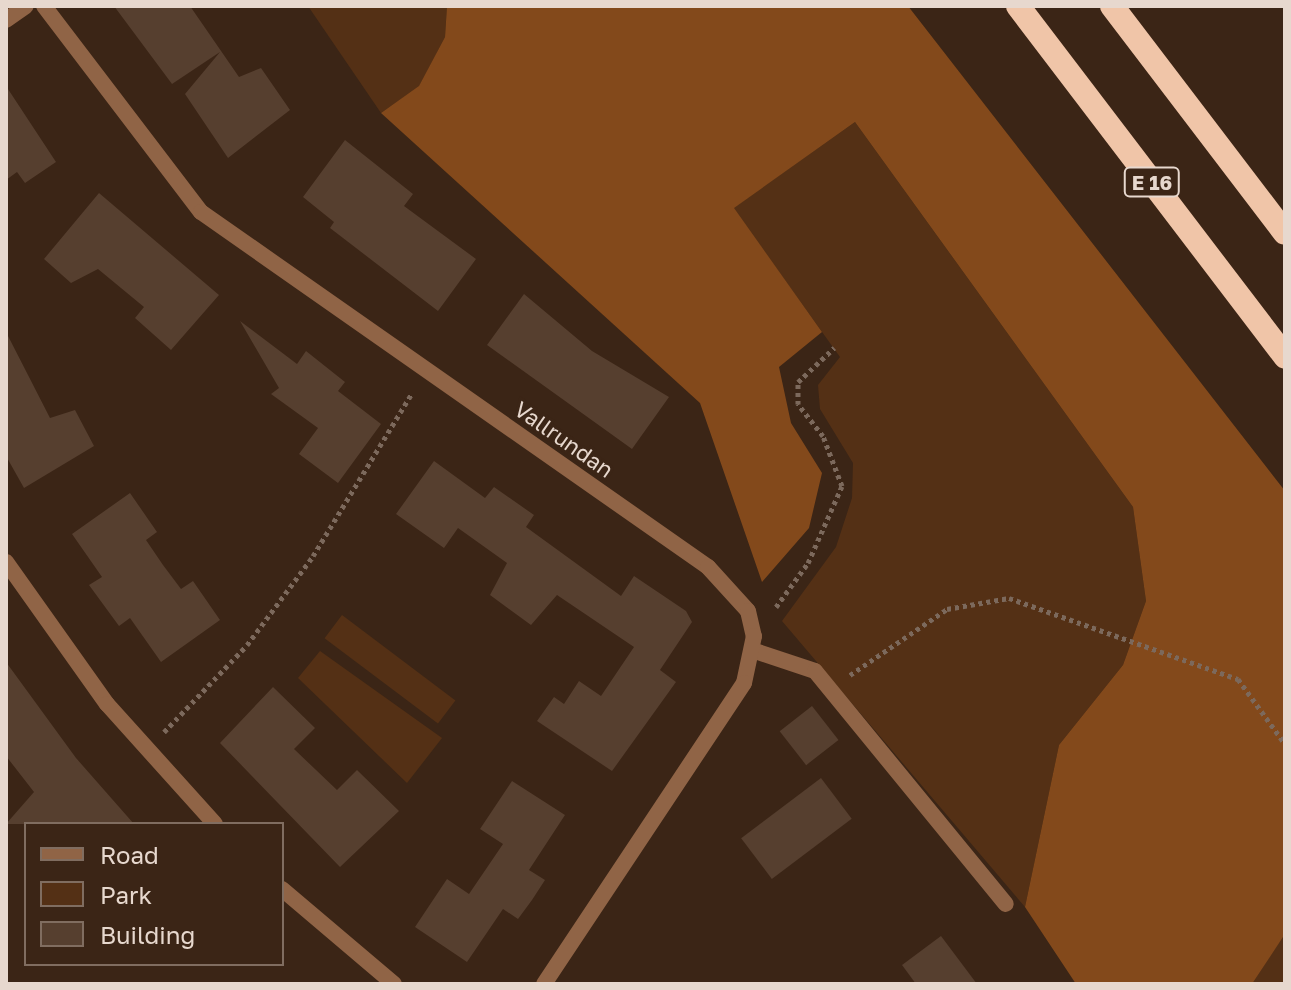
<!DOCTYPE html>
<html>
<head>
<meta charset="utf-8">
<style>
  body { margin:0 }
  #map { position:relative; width:1291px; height:990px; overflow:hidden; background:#3b2516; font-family:"Golos Text",sans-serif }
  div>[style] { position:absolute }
  .green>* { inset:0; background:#543015; transform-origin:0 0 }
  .forest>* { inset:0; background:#83491b }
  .building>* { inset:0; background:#563f2f; transform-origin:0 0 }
  .path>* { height:5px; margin-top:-2.5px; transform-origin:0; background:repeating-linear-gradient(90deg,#7c695c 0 4px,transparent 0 8px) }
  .lane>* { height:16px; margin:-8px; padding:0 8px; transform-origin:8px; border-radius:8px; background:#906446 }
  .street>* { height:16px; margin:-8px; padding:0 8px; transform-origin:8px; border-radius:8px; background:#906446 }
  .highway>* { height:24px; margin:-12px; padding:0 12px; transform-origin:12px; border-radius:12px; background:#f0c5a8 }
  span { translate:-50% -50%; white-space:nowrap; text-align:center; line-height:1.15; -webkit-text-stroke:6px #3b2516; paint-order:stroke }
  .shield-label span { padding:2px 6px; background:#3b2516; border:2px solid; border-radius:6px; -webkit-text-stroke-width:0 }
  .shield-label { font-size:20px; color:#e7d8ce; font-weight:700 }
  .street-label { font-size:22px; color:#e7d8ce }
  .frame { position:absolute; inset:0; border:8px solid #e7d8ce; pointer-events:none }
  .legend { position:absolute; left:24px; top:822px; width:260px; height:144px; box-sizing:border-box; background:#3b2516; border:2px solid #806d60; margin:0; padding:10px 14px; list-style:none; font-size:24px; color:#e7d8ce }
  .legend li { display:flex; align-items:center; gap:16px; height:40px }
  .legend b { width:40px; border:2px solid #806d60 }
</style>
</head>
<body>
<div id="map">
  <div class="green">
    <i style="clip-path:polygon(308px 6px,447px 6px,445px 37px,419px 87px,381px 113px)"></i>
    <i style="clip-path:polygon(855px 122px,1133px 507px,1146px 601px,1123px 665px,1059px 745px,1025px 907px,782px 621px,836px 547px,852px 498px,853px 463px,820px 409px,818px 385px,840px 357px,733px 208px)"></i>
    <i style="left:342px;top:615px;width:142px;height:29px;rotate:37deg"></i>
    <i style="clip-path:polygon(320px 651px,442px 738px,407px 783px,298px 678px)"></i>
    <i style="clip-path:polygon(1285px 934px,1285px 984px,1252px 984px,1271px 954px)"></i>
  </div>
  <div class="forest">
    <i style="clip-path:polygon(447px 6px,908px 6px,1285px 491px,1285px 934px,1252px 984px,1076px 984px,1025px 907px,1059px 745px,1123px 665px,1146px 601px,1133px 507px,855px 122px,734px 208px,822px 332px,779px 367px,791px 423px,822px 473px,809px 528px,762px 582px,700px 403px,381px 113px,419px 86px,445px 37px)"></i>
  </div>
  <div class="building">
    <i style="clip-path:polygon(114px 6px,190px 6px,239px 77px,261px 68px,290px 110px,228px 158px,185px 94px,220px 52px,172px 84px)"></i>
    <i style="clip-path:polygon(6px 86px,56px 162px,25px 183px,17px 172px,6px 180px)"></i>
    <i style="clip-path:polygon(345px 140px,413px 194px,404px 206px,476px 259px,438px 311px,330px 228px,334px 222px,303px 197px)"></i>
    <i style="clip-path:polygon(99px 193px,219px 295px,171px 350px,135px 318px,144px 307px,98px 269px,71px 283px,44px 259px)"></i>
    <i style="clip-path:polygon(524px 294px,592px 351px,669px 397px,632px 449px,487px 345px)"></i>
    <i style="clip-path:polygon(240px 321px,297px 364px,306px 351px,345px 382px,338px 391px,381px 424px,338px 483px,299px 454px,318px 428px,271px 394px,279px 388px)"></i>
    <i style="clip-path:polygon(6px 332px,50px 418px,75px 410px,94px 446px,24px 488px,6px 456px)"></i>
    <i style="clip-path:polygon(434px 461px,485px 498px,494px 487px,534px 515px,526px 527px,621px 596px,634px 576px,686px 611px,692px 622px,660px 670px,676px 682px,612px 771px,537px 721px,554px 697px,564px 704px,579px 681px,601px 696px,634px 647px,557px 595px,531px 625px,490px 595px,507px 563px,458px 528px,444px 548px,396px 514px)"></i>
    <i style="clip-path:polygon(130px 493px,157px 532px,146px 540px,163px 565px,181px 589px,193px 581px,220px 620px,161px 662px,130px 618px,119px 626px,89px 585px,102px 577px,72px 534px)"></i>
    <i style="clip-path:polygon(6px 662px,76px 758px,134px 824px,6px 824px,34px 792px,6px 756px)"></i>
    <i style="clip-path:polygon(273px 687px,315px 728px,294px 749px,337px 790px,357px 770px,399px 811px,340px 867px,220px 743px)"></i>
    <i style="left:812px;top:706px;width:43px;height:41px;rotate:52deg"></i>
    <i style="left:821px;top:778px;width:51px;height:100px;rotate:53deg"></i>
    <i style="clip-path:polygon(512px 781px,565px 815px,529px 870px,545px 880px,532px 900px,518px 919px,503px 909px,467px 962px,415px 927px,447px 879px,469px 894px,503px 844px,480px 829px)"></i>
    <i style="clip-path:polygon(941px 936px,977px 984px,916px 984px,902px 965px)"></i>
  </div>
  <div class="path">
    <i style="left:776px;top:607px;width:54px;rotate:-54deg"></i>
    <i style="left:808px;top:563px;width:84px;rotate:-66.2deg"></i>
    <i style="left:842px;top:486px;width:53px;rotate:-110.8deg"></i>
    <i style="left:823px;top:436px;width:41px;rotate:-128deg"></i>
    <i style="left:798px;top:404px;width:22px;rotate:-90deg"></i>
    <i style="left:798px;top:382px;width:50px;rotate:-43.4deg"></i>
    <i style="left:850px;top:675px;width:117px;rotate:-34.2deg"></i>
    <i style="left:947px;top:609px;width:63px;rotate:-10.1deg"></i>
    <i style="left:1009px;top:598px;width:243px;rotate:19.5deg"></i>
    <i style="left:1238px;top:679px;width:80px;rotate:54.1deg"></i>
    <i style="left:164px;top:732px;width:120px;rotate:-46.3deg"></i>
    <i style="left:247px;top:645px;width:111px;rotate:-53.4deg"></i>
    <i style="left:313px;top:556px;width:191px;rotate:-58.7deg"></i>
  </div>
  <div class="lane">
    <i style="left:752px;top:650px;width:66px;rotate:18.4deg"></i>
    <i style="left:815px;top:671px;width:301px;rotate:50.7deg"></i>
  </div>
  <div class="street">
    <i style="left:44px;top:6px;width:259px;rotate:52.7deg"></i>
    <i style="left:201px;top:212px;width:619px;rotate:35deg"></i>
    <i style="left:708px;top:567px;width:59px;rotate:47.7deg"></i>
    <i style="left:748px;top:611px;width:26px;rotate:77deg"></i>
    <i style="left:754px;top:636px;width:48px;rotate:102deg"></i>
    <i style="left:744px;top:683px;width:361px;rotate:123.6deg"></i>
    <i style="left:6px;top:20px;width:24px;rotate:-35deg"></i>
    <i style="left:6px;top:562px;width:174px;rotate:54.6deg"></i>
    <i style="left:107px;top:704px;width:161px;rotate:48deg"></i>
    <i style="left:282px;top:889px;width:147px;rotate:40.3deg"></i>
  </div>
  <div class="highway">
    <i style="left:1018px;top:6px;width:441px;rotate:52.7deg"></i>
    <i style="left:1112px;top:6px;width:285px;rotate:52.7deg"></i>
  </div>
  <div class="shield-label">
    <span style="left:1152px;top:182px">E 16</span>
  </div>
  <div class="street-label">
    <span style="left:564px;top:439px;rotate:35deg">Vallrundan</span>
  </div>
  <div class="frame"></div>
  <ul class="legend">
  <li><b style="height:10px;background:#906446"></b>Road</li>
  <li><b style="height:22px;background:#543015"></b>Park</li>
  <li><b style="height:22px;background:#563f2f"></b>Building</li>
  </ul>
</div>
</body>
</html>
